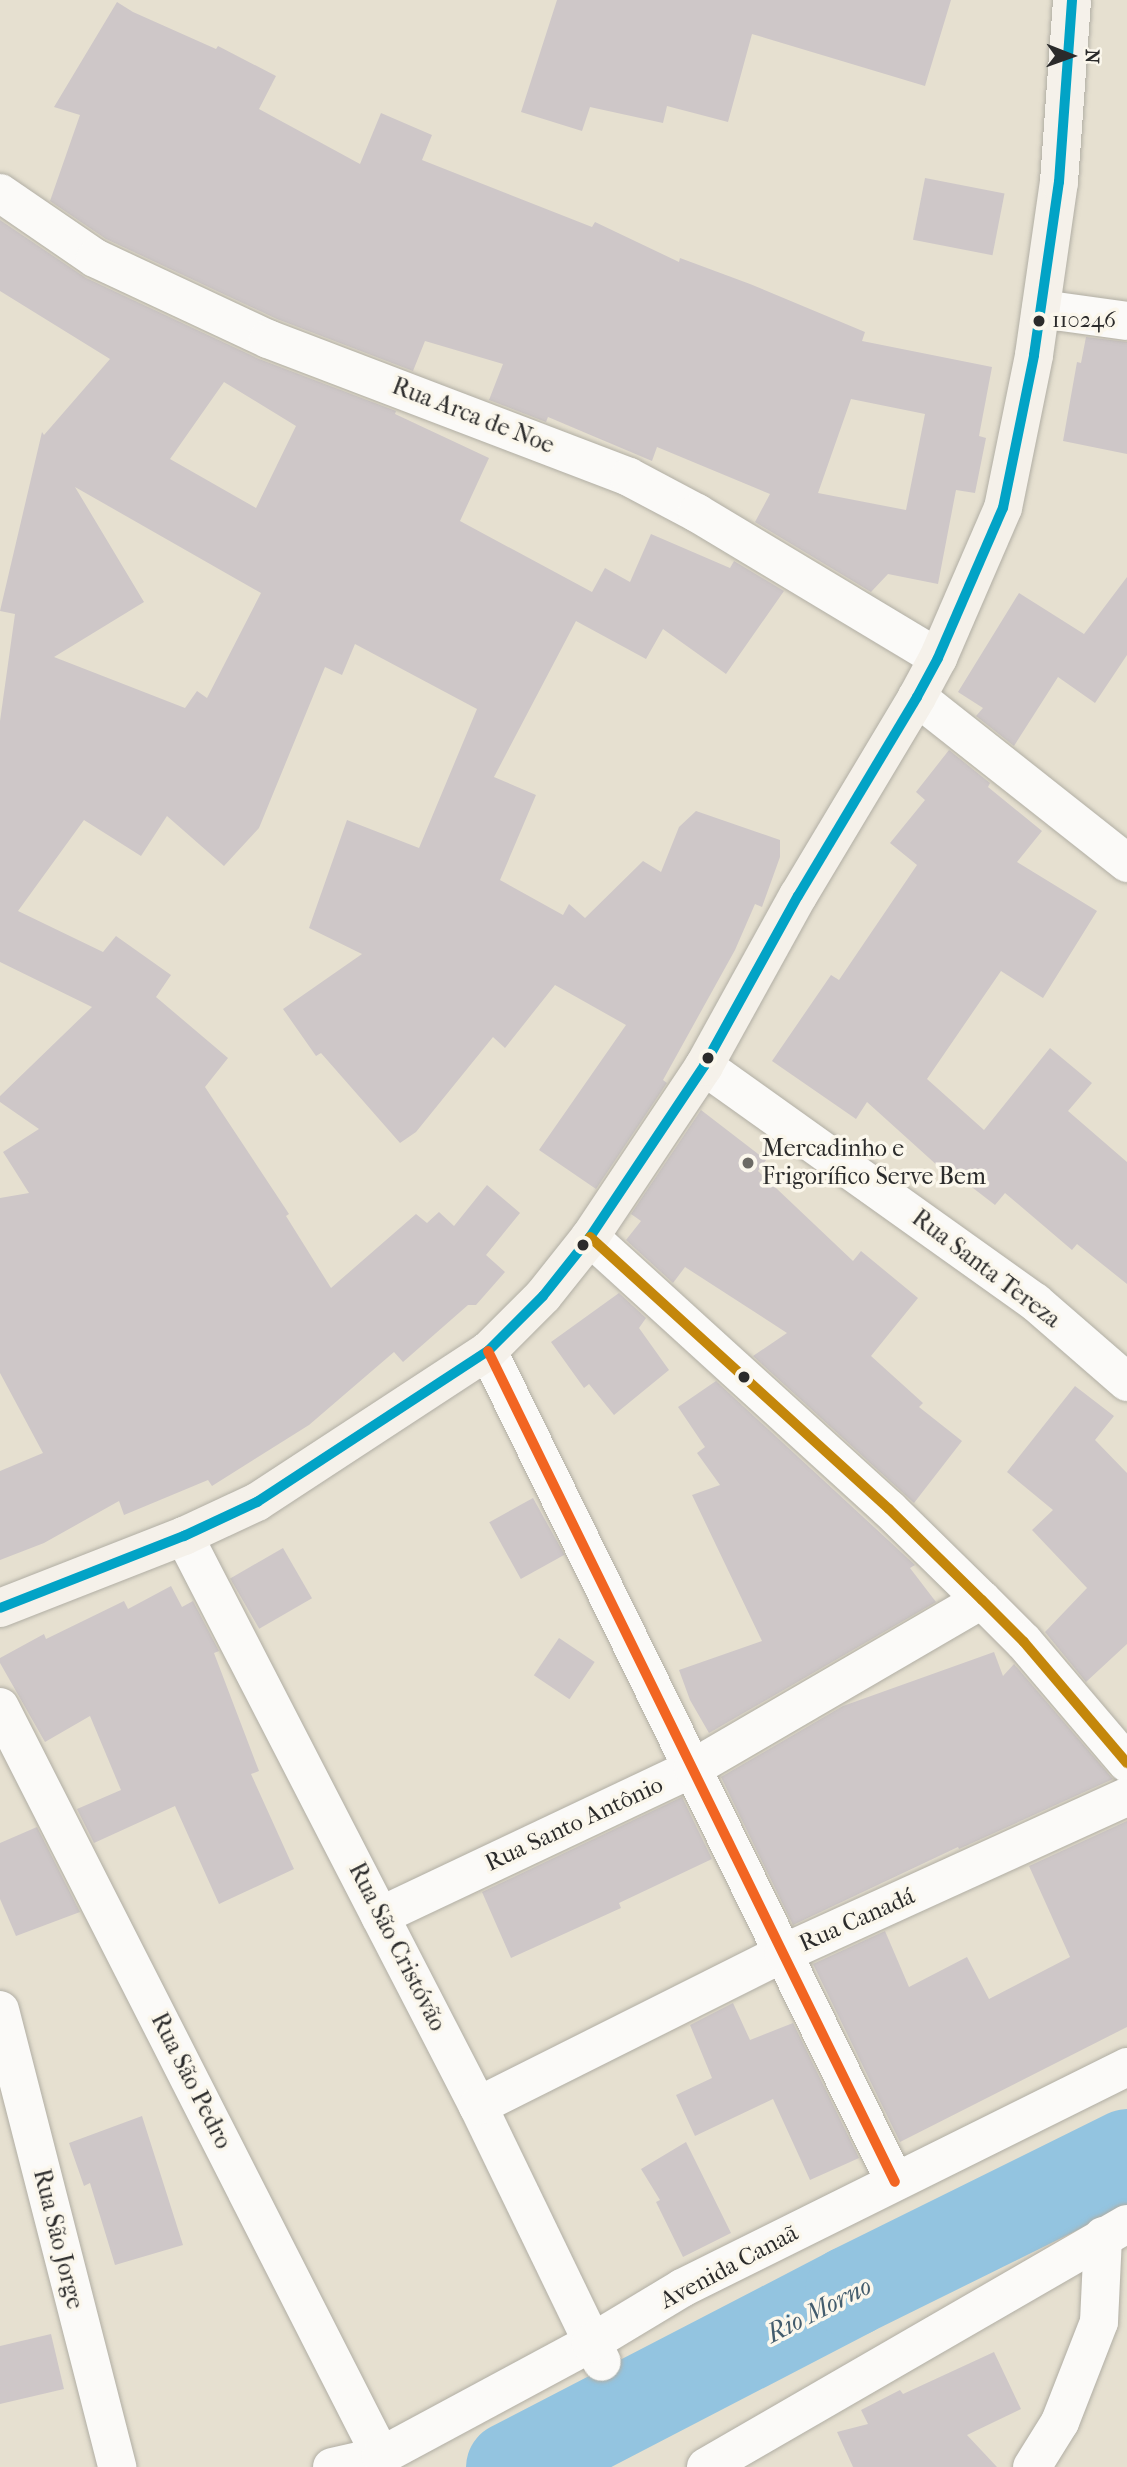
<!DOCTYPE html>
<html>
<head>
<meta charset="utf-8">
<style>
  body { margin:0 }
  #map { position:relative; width:1127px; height:2467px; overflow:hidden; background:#e6e0d0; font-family:"IM FELL French Canon",serif }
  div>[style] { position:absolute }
  .river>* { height:91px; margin:-45.5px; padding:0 45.5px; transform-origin:45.5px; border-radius:45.5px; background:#93c4e0 }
  .building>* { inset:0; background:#cec7c8; transform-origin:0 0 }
  .roads { filter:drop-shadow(0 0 2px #b1aea4) drop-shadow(0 0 2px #b1aea4) }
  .minor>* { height:38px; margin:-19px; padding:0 19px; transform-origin:19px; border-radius:19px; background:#fbfaf8 }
  .secondary>* { height:38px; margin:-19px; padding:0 19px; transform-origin:19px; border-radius:19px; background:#f5f1ea }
  .bus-1>* { height:10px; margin:-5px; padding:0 5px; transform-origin:5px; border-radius:5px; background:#02a3c6 }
  .bus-2>* { height:10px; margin:-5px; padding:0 5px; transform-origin:5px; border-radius:5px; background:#c4870b }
  .bus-3>* { height:10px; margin:-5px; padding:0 5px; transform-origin:5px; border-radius:5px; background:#f26522 }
  .dots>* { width:19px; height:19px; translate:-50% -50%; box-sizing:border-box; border:4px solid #fbf7ec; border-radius:50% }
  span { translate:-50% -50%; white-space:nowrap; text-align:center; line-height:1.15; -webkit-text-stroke:7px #fbf7ec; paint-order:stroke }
  .bus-label { font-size:22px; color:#2b2b2b }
  .left { translate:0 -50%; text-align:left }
  .street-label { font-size:24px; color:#2b2b2b }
  .poi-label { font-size:24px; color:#2b2b2b }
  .water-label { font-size:26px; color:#435c6d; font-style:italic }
  .north { position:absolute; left:1036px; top:21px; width:70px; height:70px; -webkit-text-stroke:5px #fbf7ec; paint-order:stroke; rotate:91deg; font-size:19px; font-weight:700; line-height:28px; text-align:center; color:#2b2b2b }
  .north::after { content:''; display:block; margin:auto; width:24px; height:32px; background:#2b2b2b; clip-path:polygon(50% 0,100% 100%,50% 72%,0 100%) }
</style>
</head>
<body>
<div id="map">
  <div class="river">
    <i style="left:511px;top:2467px;width:382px;rotate:-27.4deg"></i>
    <i style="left:850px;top:2291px;width:309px;rotate:-26.3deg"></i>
  </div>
  <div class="building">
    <i style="clip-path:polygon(557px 0,951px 0,925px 86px,752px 34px,728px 122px,667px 106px,663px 123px,590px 107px,582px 131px,521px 112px)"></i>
    <i style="clip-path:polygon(evenodd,117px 2px,133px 12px,216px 49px,218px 46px,276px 76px,259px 109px,360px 164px,381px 113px,432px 135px,422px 160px,592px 227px,595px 222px,679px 262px,680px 258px,750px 284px,865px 332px,862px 341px,992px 367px,979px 436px,986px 438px,975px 493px,956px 490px,938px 584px,888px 574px,871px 592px,755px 522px,770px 494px,657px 447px,652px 461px,548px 417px,546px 422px,489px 400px,503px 364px,425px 341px,413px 371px,277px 319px,106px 239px,50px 201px,80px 115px,54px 107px,117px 2px,851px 399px,925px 414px,906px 510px,818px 493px,851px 399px)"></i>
    <i style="left:925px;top:178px;width:81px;height:63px;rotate:11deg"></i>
    <i style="clip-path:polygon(evenodd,0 220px,86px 278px,259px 359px,396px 411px,395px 414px,489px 458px,460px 521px,592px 592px,605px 568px,630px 582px,651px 534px,730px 568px,734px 561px,784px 591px,726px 674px,663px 629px,646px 659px,576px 621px,494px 777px,536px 795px,500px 880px,563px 915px,569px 904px,585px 918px,643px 861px,661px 872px,679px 827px,696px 811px,780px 840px,780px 857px,762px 907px,755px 904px,735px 950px,663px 1080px,667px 1083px,596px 1189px,539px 1150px,626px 1025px,555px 985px,505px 1048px,493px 1037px,416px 1132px,400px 1143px,321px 1053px,316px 1056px,283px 1009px,362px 954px,309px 928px,347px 820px,419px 848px,477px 709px,355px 644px,342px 675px,325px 667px,259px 828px,224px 866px,167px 816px,141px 856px,84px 820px,18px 911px,103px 952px,116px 936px,171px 975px,156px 997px,228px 1058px,205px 1087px,289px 1214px,286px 1216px,331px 1288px,416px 1214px,427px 1223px,439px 1212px,454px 1226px,487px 1185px,520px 1213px,486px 1255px,505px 1272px,476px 1305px,468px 1305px,403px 1362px,394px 1352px,309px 1425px,212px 1486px,208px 1480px,124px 1515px,119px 1501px,44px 1543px,0 1560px,0 1471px,43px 1453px,0 1373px,0 1198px,29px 1193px,3px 1152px,39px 1129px,0 1102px,0 1096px,92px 1007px,0 962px,0 721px,15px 614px,0 611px,42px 432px,44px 435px,110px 359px,0 291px,0 220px,224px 382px,296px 426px,256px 508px,170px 459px,224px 382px,0 220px,75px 487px,261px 593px,207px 698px,197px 691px,185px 708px,54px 657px,144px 602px,75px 487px)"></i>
    <i style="clip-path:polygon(1086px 337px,1127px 342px,1127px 454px,1063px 441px,1077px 362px,1081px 363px)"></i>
    <i style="clip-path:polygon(1127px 577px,1127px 655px,1095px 703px,1058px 677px,1014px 746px,976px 716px,983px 708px,958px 692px,1019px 593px,1084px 634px)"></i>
    <i style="clip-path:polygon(949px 750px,990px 783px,988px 787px,1042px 831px,1017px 862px,1097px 911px,1043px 998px,1001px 971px,927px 1079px,984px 1130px,1050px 1048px,1092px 1083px,1068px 1111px,1127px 1162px,1127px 1284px,1077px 1244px,1072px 1250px,1005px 1193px,995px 1205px,942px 1164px,939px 1167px,867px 1102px,856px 1119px,772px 1061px,831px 975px,839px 980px,917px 865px,890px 843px,925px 800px,916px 792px)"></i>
    <i style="clip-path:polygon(701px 1110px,766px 1160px,758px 1171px,853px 1261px,861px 1251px,918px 1298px,871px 1356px,923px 1403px,919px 1407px,962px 1441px,914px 1503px,753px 1356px,787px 1333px,685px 1267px,673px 1283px,626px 1240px,641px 1221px,631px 1214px)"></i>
    <i style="clip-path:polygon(619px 1293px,646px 1318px,639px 1328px,669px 1370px,614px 1415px,589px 1384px,584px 1388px,551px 1342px)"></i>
    <i style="clip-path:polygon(716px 1381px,915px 1565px,910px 1568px,936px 1602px,709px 1733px,690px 1700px,679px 1670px,762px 1641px,692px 1495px,720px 1485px,697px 1453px,705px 1447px,678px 1407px)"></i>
    <i style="clip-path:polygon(1075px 1386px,1114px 1416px,1095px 1440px,1127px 1473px,1127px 1644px,1086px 1682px,1045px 1632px,1087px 1588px,1032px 1530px,1053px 1510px,1007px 1472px)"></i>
    <i style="left:533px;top:1498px;width:65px;height:50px;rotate:61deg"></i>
    <i style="left:283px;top:1548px;width:58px;height:61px;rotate:60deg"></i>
    <i style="clip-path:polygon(171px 1586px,182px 1607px,193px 1601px,219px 1651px,214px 1653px,259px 1771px,251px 1774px,294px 1869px,219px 1904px,175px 1806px,94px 1843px,77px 1809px,121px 1790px,90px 1716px,45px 1742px,0 1663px,0 1658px,44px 1634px,46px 1639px,124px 1601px,128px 1609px)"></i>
    <i style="left:559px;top:1638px;width:43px;height:45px;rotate:34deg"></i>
    <i style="clip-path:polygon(994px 1652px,1003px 1676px,1014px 1664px,1113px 1779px,959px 1849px,958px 1847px,793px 1925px,721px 1777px,843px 1706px)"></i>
    <i style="clip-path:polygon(682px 1797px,712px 1859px,619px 1903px,621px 1908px,511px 1958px,482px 1892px)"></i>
    <i style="clip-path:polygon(1127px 1821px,1127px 2027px,900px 2142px,813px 1964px,885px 1931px,909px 1987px,967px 1957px,989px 1999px,1070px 1957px,1029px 1866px)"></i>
    <i style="clip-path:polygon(37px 1827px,80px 1912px,16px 1936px,0 1899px,0 1843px)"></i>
    <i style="clip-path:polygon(733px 2003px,750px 2040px,793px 2023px,859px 2158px,810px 2180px,773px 2099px,695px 2136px,676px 2095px,712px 2078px,690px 2025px)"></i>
    <i style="clip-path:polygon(142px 2116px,183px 2245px,115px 2265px,90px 2183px,84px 2186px,69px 2143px)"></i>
    <i style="clip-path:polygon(686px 2142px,731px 2233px,683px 2257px,656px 2202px,660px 2200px,641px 2169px)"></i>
    <i style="clip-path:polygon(51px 2334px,64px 2389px,0 2404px,0 2346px)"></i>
    <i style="clip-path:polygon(994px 2352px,1021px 2409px,967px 2435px,997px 2467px,853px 2467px,837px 2432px,868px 2424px,861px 2410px,900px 2390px,903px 2394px)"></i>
  </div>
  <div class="roads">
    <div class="minor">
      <i style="left:0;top:193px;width:115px;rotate:34.4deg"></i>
      <i style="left:95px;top:258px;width:191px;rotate:25.1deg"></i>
      <i style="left:268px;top:339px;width:386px;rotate:20.9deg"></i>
      <i style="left:629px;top:477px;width:77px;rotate:27.9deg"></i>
      <i style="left:697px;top:513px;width:281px;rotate:31deg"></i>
      <i style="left:1041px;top:309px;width:87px;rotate:7.9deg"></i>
      <i style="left:917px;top:697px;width:268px;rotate:38.3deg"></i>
      <i style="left:704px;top:1066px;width:407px;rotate:35.5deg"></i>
      <i style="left:1035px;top:1302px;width:122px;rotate:41deg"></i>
      <i style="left:590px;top:1237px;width:404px;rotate:42.3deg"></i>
      <i style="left:889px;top:1509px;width:130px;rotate:44.4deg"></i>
      <i style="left:982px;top:1600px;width:59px;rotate:45deg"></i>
      <i style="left:1024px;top:1642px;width:159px;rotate:49.6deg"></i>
      <i style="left:488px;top:1351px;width:925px;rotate:63.91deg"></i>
      <i style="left:184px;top:1536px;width:641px;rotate:62.72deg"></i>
      <i style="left:478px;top:2106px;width:284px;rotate:64.2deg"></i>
      <i style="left:0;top:1707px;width:840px;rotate:63.04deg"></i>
      <i style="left:380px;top:1916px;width:346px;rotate:-25.3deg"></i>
      <i style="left:693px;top:1768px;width:334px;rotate:-30.2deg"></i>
      <i style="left:0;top:2010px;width:472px;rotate:75.6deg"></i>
      <i style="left:478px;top:2106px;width:342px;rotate:-26.6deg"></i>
      <i style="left:784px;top:1953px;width:377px;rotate:-24.5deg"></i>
      <i style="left:332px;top:2467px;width:50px;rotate:-12.7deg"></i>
      <i style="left:381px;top:2456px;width:238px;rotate:-28.3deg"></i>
      <i style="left:591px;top:2343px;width:106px;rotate:-31.1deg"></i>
      <i style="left:682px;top:2288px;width:497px;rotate:-26.4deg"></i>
      <i style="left:706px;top:2467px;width:486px;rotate:-30deg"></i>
      <i style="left:1032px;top:2467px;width:53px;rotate:-58.1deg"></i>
      <i style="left:1060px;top:2422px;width:107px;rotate:-68.7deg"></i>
      <i style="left:1099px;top:2322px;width:86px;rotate:-87.3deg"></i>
    </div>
    <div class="secondary">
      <i style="left:0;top:1608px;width:198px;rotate:-21.4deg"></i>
      <i style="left:184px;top:1536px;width:81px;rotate:-25deg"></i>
      <i style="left:257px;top:1502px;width:276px;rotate:-33.2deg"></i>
      <i style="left:488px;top:1351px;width:78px;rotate:-45deg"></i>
      <i style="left:543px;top:1296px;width:75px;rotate:-51.5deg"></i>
      <i style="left:590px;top:1237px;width:206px;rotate:-56.3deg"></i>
      <i style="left:704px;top:1066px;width:194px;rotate:-61.1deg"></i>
      <i style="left:798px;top:896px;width:232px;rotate:-59.1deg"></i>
      <i style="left:917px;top:697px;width:44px;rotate:-61.7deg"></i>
      <i style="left:938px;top:658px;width:163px;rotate:-66.6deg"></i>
      <i style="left:1003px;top:508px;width:156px;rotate:-78.5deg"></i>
      <i style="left:1034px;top:355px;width:175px;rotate:-81.8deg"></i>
      <i style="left:1059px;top:182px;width:182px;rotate:-85.9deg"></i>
    </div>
  </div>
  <div class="bus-1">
    <i style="left:0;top:1608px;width:198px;rotate:-21.4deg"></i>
    <i style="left:184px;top:1536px;width:81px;rotate:-25deg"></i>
    <i style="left:257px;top:1502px;width:276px;rotate:-33.2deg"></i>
    <i style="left:488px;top:1351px;width:78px;rotate:-45deg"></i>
    <i style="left:543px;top:1296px;width:75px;rotate:-51.5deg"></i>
    <i style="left:590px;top:1237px;width:206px;rotate:-56.3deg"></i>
    <i style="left:704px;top:1066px;width:194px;rotate:-61.1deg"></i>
    <i style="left:798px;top:896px;width:232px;rotate:-59.1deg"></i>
    <i style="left:917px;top:697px;width:44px;rotate:-61.7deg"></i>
    <i style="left:938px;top:658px;width:163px;rotate:-66.6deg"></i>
    <i style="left:1003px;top:508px;width:156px;rotate:-78.5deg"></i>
    <i style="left:1034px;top:355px;width:175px;rotate:-81.8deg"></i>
    <i style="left:1059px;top:182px;width:182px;rotate:-85.9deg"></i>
  </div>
  <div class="bus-2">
    <i style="left:590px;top:1237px;width:404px;rotate:42.3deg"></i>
    <i style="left:889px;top:1509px;width:130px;rotate:44.4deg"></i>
    <i style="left:982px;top:1600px;width:59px;rotate:45deg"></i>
    <i style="left:1024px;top:1642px;width:159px;rotate:49.6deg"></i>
  </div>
  <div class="bus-3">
    <i style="left:488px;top:1351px;width:925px;rotate:63.91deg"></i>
  </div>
  <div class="dots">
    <i style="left:1039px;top:321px;background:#2b2b2b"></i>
    <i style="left:708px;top:1058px;background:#2b2b2b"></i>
    <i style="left:748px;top:1163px;background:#6c6a65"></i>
    <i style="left:583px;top:1245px;background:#2b2b2b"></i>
    <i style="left:744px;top:1377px;background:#2b2b2b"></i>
  </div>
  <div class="bus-label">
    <span class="left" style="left:1052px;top:321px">110246</span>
  </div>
  <div class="street-label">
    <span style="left:473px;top:416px;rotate:21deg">Rua Arca de Noe</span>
    <span style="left:986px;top:1269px;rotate:37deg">Rua Santa Tereza</span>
    <span style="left:574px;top:1824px;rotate:-25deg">Rua Santo Antônio</span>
    <span style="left:857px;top:1920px;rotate:-24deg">Rua Canadá</span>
    <span style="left:397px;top:1947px;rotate:63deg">Rua São Cristóvão</span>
    <span style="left:191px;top:2081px;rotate:63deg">Rua São Pedro</span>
    <span style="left:58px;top:2239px;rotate:76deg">Rua São Jorge</span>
    <span style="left:729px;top:2267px;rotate:-28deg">Avenida Canaã</span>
  </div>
  <div class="poi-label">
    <span class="left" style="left:762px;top:1163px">Mercadinho e<br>Frigorífico Serve Bem</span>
  </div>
  <div class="water-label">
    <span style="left:819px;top:2310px;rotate:-27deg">Rio Morno</span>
  </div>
  <div class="north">N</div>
</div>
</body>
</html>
